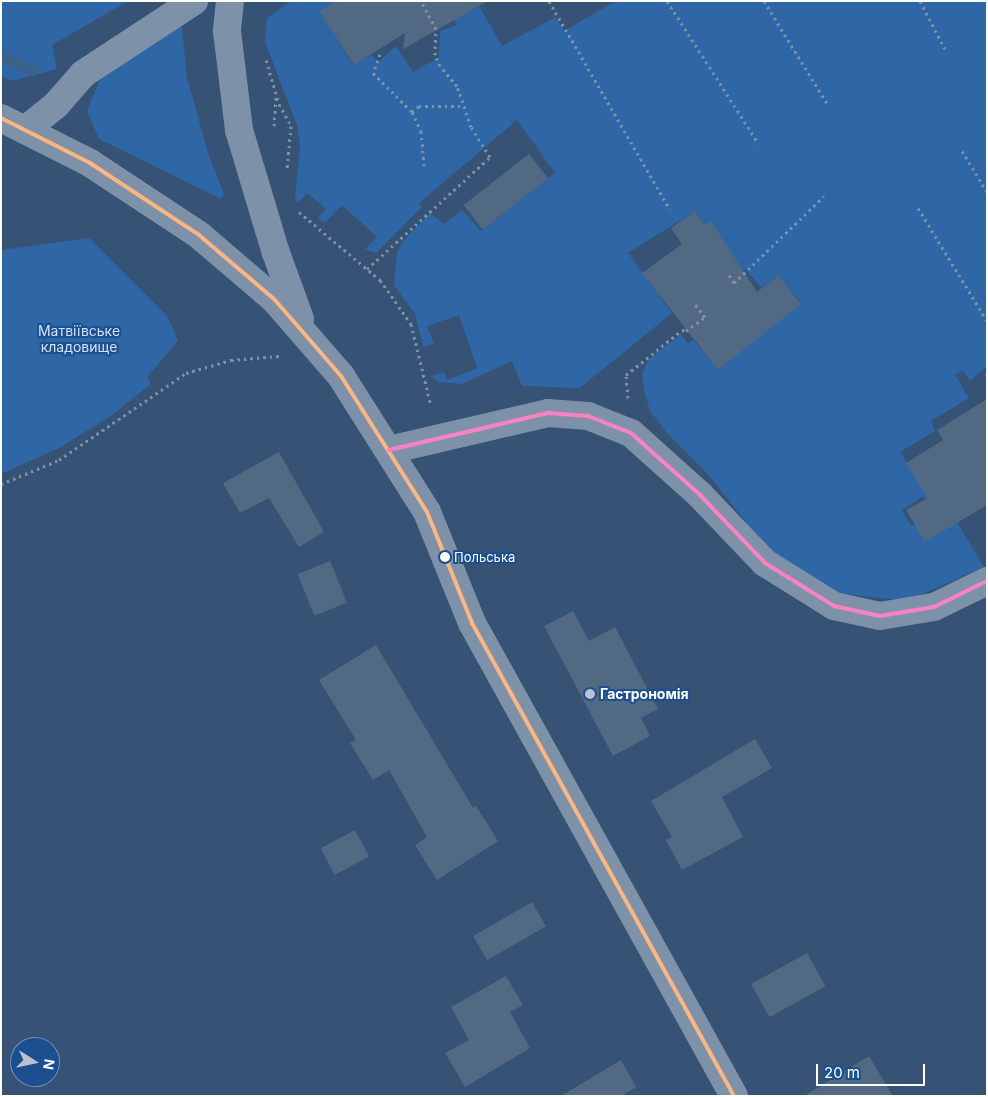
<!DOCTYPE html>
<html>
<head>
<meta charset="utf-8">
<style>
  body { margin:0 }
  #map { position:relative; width:988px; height:1097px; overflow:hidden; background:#365274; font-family:Inter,sans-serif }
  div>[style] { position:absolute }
  .green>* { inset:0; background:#2f66a5 }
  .stream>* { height:11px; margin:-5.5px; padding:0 5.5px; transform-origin:5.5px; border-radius:5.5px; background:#3b618d }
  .building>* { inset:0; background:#526984; transform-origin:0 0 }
  .path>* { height:3px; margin-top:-1.5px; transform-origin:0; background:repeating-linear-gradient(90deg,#7d92a8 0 2.5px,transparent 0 6.5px) }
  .minor>* { height:28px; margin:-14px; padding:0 14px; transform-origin:14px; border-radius:14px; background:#7d92a8 }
  .bus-1>* { height:4px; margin:-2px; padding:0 2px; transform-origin:2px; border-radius:2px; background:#ffb580 }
  .bus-2>* { height:4px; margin:-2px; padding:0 2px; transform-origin:2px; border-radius:2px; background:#ff80c5 }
  .dots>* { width:14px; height:14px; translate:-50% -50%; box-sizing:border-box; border:2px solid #1b4f8f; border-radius:50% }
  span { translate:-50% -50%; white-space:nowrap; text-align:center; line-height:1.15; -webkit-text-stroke:4px #1b4f8f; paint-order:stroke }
  .bus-label { font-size:13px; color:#fff }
  .left { translate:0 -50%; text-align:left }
  .park-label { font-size:14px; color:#cfe3fa }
  .poi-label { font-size:14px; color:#fff; font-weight:700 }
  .frame { position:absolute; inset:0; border:2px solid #fff; pointer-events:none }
  .north { position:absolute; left:10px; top:1037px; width:50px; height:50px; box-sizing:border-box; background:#1b4f8f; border:1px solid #7695bc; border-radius:50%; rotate:100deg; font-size:14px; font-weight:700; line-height:20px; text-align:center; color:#fff }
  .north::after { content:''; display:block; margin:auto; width:18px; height:22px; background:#b9c2ce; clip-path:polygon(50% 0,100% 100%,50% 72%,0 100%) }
  .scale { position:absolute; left:816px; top:1064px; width:109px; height:22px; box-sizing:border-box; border:2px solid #fff; border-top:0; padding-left:6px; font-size:15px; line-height:18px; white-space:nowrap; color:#fff; -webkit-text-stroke:4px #1b4f8f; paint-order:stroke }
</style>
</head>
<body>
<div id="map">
  <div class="green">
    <i style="clip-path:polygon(1px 1px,128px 1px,52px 45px,57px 69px,12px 81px,1px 76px)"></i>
    <i style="clip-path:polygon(292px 1px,335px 1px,320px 12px,353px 65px,371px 55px,378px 62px,396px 46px,413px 72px,439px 57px,440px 31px,457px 25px,454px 20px,479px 6px,502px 46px,556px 17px,564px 31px,616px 1px,987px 1px,987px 366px,970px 381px,963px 370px,955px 375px,969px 398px,931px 421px,935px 431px,900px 452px,915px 476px,940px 494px,926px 502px,923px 496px,902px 510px,910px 525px,957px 522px,984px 567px,907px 601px,836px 593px,791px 568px,758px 537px,706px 472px,666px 432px,650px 411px,645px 394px,642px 375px,648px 360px,681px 334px,688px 344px,693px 340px,718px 370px,801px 303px,778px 275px,762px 288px,745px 269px,738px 273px,729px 249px,711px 221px,704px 225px,695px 211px,628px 253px,672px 313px,580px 388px,522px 386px,512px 361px,462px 384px,439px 382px,431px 376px,444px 372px,447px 380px,477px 368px,459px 315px,427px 326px,434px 344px,423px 347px,415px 314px,394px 285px,397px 253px,403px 241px,430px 213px,444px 224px,462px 210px,481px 231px,555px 173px,517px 120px,419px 203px,422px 207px,376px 253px,365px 249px,377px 237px,342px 205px,325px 223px,318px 218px,326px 209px,307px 193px,297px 203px,295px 199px,300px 146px,297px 125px,265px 42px,267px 18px)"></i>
    <i style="clip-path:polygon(178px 26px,182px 28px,187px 77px,208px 153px,224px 194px,221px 199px,99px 139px,87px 111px,99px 81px)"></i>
    <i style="clip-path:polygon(89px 238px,168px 317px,178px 341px,147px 377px,151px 384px,111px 416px,59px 448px,1px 474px,1px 250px)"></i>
  </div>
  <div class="stream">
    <i style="left:1px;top:57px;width:34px;rotate:23deg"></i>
  </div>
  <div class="building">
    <i style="clip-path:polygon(336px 1px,488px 1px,403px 49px,405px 33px,354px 65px,319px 11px)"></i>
    <i style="left:529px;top:154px;width:31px;height:83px;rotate:52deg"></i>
    <i style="clip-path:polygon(695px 211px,704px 225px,711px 221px,757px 292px,778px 275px,801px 304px,718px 370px,642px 273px,682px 244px,671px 228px)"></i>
    <i style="clip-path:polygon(987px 399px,987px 505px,925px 542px,906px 510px,928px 498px,906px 463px,943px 440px,937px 430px)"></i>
    <i style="clip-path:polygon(279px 452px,324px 532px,299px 547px,269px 498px,240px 513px,223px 483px)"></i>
    <i style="left:330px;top:561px;width:45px;height:35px;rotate:68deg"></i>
    <i style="clip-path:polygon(573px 611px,589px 641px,615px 627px,658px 709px,641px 718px,650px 736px,613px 756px,544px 626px)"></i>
    <i style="clip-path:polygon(376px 645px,473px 808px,476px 806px,498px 841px,437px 880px,415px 845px,427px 837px,389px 770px,373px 780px,350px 743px,356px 740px,319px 680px)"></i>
    <i style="clip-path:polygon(755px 739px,772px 768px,722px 797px,743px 837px,682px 870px,666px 840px,672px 837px,651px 801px)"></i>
    <i style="left:355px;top:830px;width:30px;height:39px;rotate:62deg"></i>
    <i style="left:532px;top:902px;width:28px;height:68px;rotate:60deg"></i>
    <i style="left:807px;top:953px;width:38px;height:64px;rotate:61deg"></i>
    <i style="clip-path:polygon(506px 976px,523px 1005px,510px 1012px,530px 1048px,465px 1087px,445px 1053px,469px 1040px,451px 1007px)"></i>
    <i style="clip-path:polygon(869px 1056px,893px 1096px,804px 1096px)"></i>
    <i style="clip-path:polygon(621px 1060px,636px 1087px,621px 1096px,561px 1096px)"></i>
  </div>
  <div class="path">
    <i style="left:549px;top:1px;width:241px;rotate:59.9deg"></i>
    <i style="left:667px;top:1px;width:169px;rotate:57.3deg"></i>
    <i style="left:764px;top:1px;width:122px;rotate:58.4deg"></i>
    <i style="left:920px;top:1px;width:54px;rotate:62.5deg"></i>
    <i style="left:380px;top:54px;width:20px;rotate:110deg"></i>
    <i style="left:373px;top:73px;width:55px;rotate:45deg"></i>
    <i style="left:412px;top:112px;width:9px;rotate:-41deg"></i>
    <i style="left:419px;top:106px;width:44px"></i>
    <i style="left:266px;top:60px;width:46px;rotate:73.5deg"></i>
    <i style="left:279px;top:104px;width:25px;rotate:61deg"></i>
    <i style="left:291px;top:126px;width:43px;rotate:95.3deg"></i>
    <i style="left:412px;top:112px;width:21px;rotate:65deg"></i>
    <i style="left:421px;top:131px;width:38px;rotate:85deg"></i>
    <i style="left:274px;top:126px;width:32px;rotate:-86deg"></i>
    <i style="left:962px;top:151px;width:48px;rotate:58.6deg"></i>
    <i style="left:918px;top:208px;width:132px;rotate:58.6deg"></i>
    <i style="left:299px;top:212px;width:106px;rotate:40deg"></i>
    <i style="left:380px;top:280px;width:54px;rotate:54.8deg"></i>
    <i style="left:411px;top:324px;width:84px;rotate:76.3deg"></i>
    <i style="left:367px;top:269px;width:166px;rotate:-42.3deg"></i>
    <i style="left:490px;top:157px;width:36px;rotate:-122deg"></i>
    <i style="left:471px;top:127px;width:43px;rotate:-108.9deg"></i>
    <i style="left:457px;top:86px;width:26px;rotate:-130deg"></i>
    <i style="left:440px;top:66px;width:12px;rotate:-114deg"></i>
    <i style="left:435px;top:55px;width:26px;rotate:-88deg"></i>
    <i style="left:436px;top:29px;width:32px;rotate:-118deg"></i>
    <i style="left:729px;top:275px;width:9px;rotate:58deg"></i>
    <i style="left:734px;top:283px;width:125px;rotate:-44deg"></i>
    <i style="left:987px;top:373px;width:5px;rotate:90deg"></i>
    <i style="left:628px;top:398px;width:23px;rotate:-95deg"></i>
    <i style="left:626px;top:375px;width:72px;rotate:-38.8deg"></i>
    <i style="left:682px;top:330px;width:4px;rotate:14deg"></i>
    <i style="left:686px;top:331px;width:24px;rotate:-36deg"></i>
    <i style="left:705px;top:317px;width:18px;rotate:-128deg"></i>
    <i style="left:1px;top:484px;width:63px;rotate:-22.5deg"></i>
    <i style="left:59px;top:460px;width:154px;rotate:-34.4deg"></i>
    <i style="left:186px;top:373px;width:47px;rotate:-16.1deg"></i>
    <i style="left:231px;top:360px;width:49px;rotate:-4.7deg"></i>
  </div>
  <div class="minor">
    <i style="left:230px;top:1px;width:30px;rotate:96deg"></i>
    <i style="left:227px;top:31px;width:100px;rotate:83.1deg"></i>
    <i style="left:239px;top:130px;width:128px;rotate:73.3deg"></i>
    <i style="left:276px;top:253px;width:70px;rotate:70deg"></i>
    <i style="left:1px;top:118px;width:100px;rotate:26.8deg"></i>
    <i style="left:90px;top:163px;width:131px;rotate:33.4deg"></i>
    <i style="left:199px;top:235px;width:100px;rotate:40.5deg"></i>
    <i style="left:275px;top:300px;width:101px;rotate:49deg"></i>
    <i style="left:341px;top:376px;width:161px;rotate:57.7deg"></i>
    <i style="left:427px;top:512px;width:120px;rotate:67.9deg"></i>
    <i style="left:472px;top:623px;width:541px;rotate:61.02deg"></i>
    <i style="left:25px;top:130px;width:40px;rotate:-39deg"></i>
    <i style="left:56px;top:105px;width:41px;rotate:-48.9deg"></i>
    <i style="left:83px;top:74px;width:133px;rotate:-33.3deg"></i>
    <i style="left:389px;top:450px;width:163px;rotate:-13.1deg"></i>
    <i style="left:548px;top:413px;width:40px;rotate:4.3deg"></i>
    <i style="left:588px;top:416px;width:46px;rotate:21.6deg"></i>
    <i style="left:631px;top:433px;width:93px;rotate:41.9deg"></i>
    <i style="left:700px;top:495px;width:94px;rotate:46.3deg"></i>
    <i style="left:765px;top:563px;width:81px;rotate:31.9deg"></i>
    <i style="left:834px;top:606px;width:47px;rotate:12.3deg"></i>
    <i style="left:880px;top:616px;width:55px;rotate:-9.5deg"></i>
    <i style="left:934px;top:607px;width:59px;rotate:-26.1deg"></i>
  </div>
  <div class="bus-1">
    <i style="left:1px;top:118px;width:100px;rotate:26.8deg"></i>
    <i style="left:90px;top:163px;width:131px;rotate:33.4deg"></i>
    <i style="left:199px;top:235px;width:100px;rotate:40.5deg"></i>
    <i style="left:275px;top:300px;width:101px;rotate:49deg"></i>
    <i style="left:341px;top:376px;width:161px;rotate:57.7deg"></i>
    <i style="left:427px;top:512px;width:120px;rotate:67.9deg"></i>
    <i style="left:472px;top:623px;width:541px;rotate:61.02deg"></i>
  </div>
  <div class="bus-2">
    <i style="left:389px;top:450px;width:163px;rotate:-13.1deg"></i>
    <i style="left:548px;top:413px;width:40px;rotate:4.3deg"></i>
    <i style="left:588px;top:416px;width:46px;rotate:21.6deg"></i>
    <i style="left:631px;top:433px;width:93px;rotate:41.9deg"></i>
    <i style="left:700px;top:495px;width:94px;rotate:46.3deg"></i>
    <i style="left:765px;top:563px;width:81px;rotate:31.9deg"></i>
    <i style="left:834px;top:606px;width:47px;rotate:12.3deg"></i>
    <i style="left:880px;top:616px;width:55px;rotate:-9.5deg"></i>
    <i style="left:934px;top:607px;width:59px;rotate:-26.1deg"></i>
  </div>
  <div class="dots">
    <i style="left:445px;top:557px;background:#fff"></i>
    <i style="left:590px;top:694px;background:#b9c2ce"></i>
  </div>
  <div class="bus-label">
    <span class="left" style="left:454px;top:557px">Польська</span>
  </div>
  <div class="park-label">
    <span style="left:79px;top:339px">Матвіївське<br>кладовище</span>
  </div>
  <div class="poi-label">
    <span class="left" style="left:600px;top:694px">Гастрономія</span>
  </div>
  <div class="frame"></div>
  <div class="north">N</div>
  <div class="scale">20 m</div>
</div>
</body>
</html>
